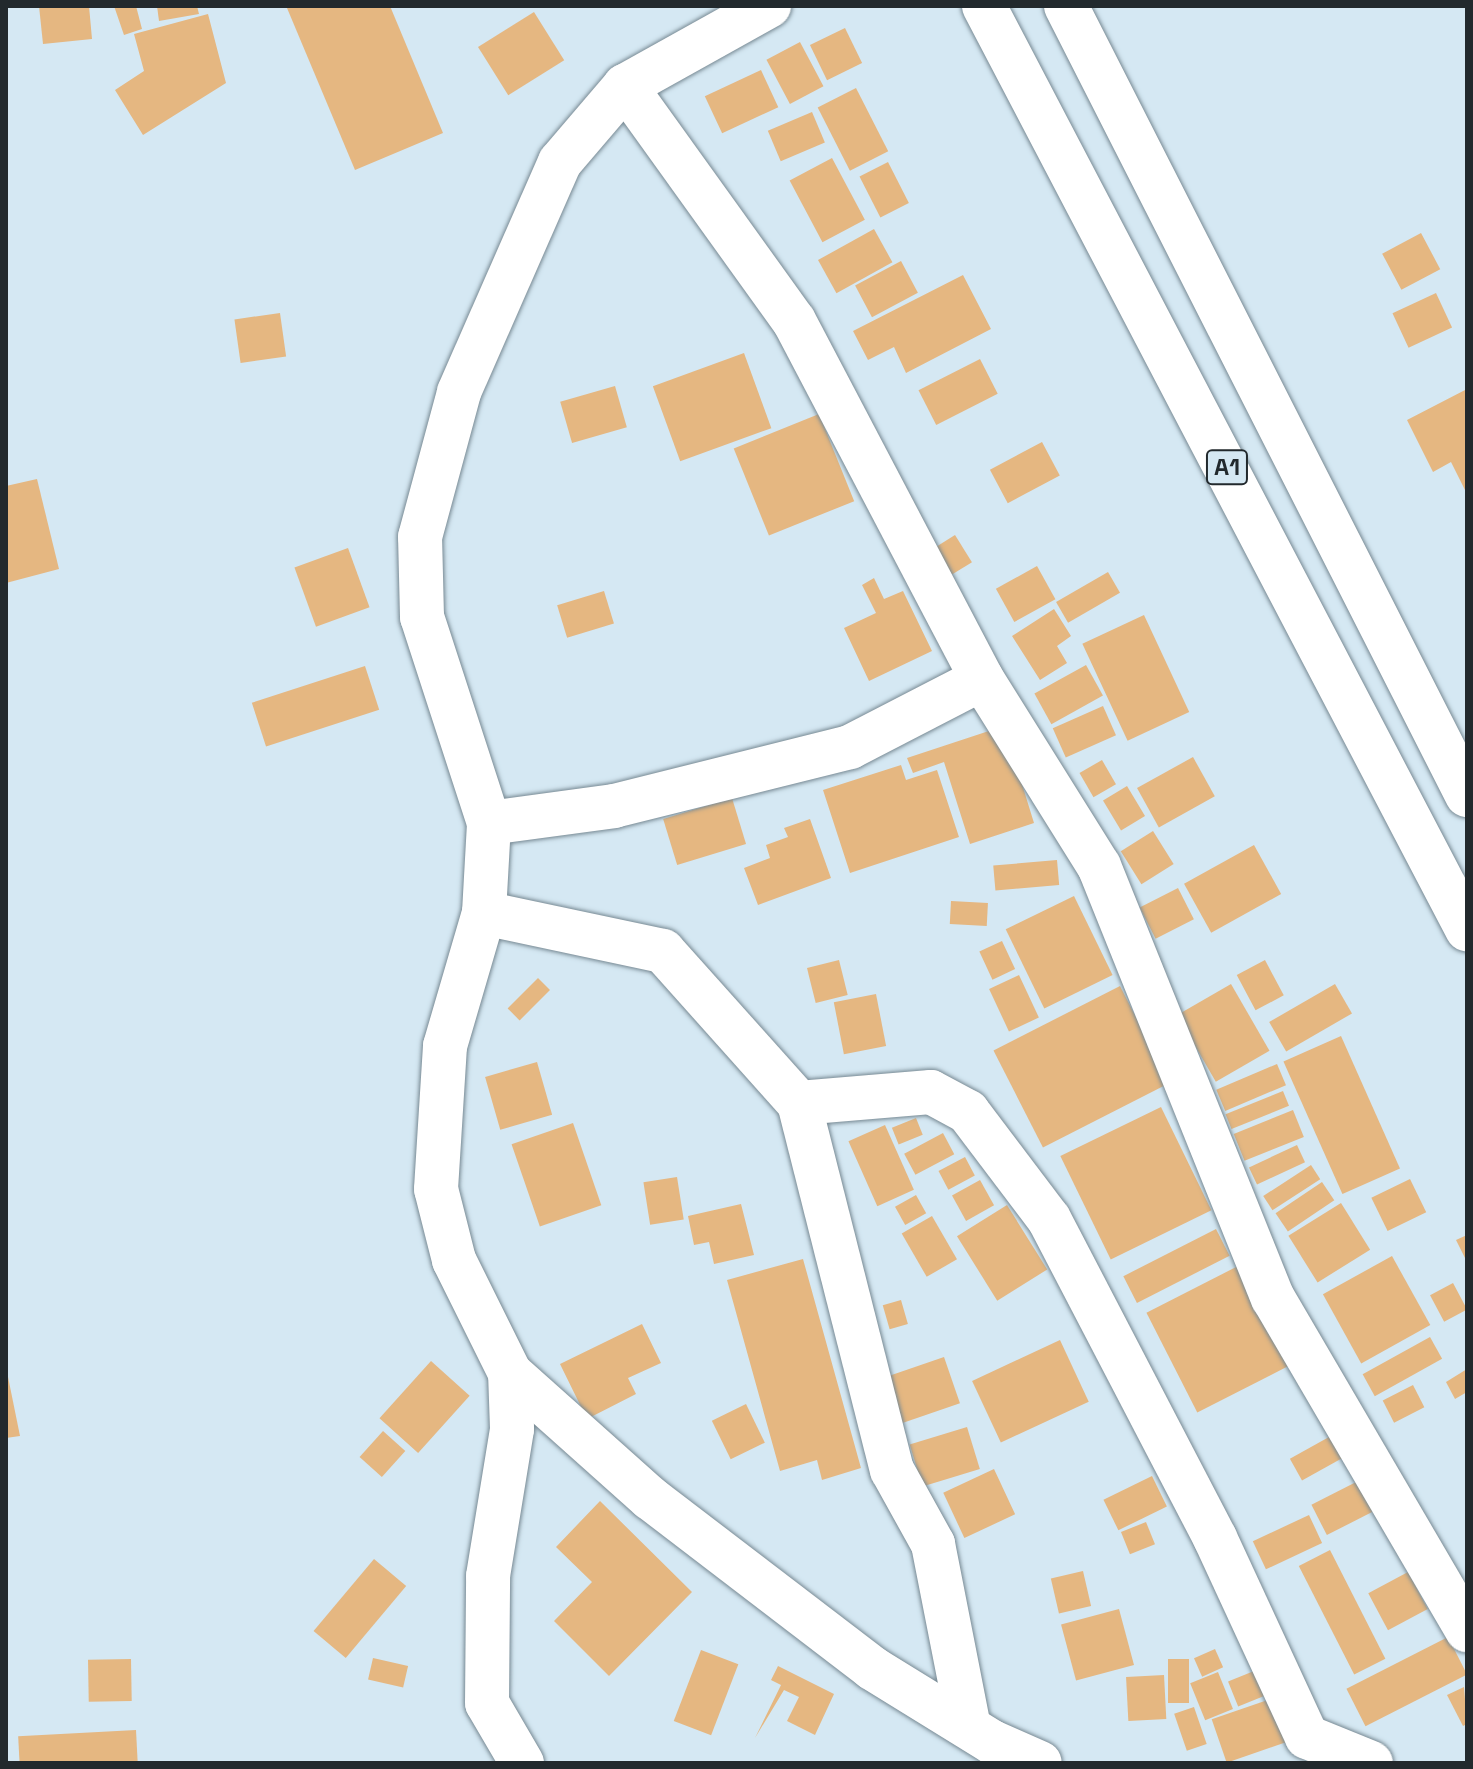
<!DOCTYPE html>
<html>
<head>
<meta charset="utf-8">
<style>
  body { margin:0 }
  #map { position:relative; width:1473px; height:1769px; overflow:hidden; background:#d5e8f3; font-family:"Space Grotesk",sans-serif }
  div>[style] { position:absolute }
  .building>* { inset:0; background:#e5b781; transform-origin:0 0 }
  .roads { filter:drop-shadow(0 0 2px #778993) drop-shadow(0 0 2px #778993) }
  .minor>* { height:44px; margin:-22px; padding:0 22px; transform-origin:22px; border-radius:22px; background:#fff }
  .trunk>* { height:44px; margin:-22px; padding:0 22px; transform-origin:22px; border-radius:22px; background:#fff }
  span { translate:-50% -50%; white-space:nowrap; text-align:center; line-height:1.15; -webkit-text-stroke:6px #d5e8f3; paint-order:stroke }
  .shield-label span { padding:2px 6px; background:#d5e8f3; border:2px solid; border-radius:6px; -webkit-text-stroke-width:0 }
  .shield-label { font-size:24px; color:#22292d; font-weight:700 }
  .frame { position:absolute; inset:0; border:8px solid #22292d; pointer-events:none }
</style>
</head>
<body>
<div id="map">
  <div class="building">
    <i style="clip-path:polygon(39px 6px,89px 6px,92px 39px,43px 44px)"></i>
    <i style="clip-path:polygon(114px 6px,136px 6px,142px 29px,124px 35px)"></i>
    <i style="clip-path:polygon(157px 6px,197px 6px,199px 14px,159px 21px)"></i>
    <i style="clip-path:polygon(390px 6px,443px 133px,355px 170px,287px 8px)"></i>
    <i style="left:534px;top:12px;width:57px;height:66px;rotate:58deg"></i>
    <i style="clip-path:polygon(208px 14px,226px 83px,143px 135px,115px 90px,144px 71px,134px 34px)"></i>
    <i style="left:845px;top:28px;width:39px;height:39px;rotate:64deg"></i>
    <i style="left:800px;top:42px;width:50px;height:38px;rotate:62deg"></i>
    <i style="left:761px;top:70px;width:41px;height:62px;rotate:65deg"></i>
    <i style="left:856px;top:88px;width:71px;height:43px;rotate:63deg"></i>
    <i style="left:812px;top:112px;width:33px;height:48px;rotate:67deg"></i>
    <i style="left:832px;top:158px;width:70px;height:48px;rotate:62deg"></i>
    <i style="left:888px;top:162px;width:46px;height:32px;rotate:63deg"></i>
    <i style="left:874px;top:229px;width:38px;height:64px;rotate:61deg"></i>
    <i style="left:1421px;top:233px;width:41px;height:44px;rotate:62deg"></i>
    <i style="left:901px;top:261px;width:36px;height:52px;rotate:62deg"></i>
    <i style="clip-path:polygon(963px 275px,991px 329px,906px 373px,894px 347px,868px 360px,853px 331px)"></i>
    <i style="left:1436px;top:293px;width:38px;height:48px;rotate:65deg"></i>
    <i style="left:280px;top:313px;width:44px;height:46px;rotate:82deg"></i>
    <i style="left:744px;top:353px;width:80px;height:97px;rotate:70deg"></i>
    <i style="left:980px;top:359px;width:39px;height:69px;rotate:63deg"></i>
    <i style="left:615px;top:386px;width:43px;height:57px;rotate:74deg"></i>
    <i style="clip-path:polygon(1467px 389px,1467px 494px,1451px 462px,1433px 472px,1407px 420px)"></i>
    <i style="left:819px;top:414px;width:94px;height:92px;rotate:68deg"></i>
    <i style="left:1042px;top:442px;width:38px;height:59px;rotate:62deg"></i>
    <i style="clip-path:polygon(37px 479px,59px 569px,6px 583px,6px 486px)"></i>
    <i style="left:955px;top:535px;width:32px;height:24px;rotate:58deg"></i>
    <i style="left:348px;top:548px;width:63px;height:57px;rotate:70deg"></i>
    <i style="left:1037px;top:566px;width:38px;height:47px;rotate:61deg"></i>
    <i style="left:1108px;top:572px;width:24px;height:60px;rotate:60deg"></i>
    <i style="clip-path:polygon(874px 578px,884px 599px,903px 591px,932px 651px,869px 681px,844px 628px,876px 613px,862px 585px)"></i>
    <i style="left:604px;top:591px;width:34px;height:49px;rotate:73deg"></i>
    <i style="clip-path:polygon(1054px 609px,1071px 636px,1057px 646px,1067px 663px,1040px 680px,1012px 636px)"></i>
    <i style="left:1144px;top:615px;width:107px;height:68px;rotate:65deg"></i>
    <i style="left:1086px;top:665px;width:35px;height:59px;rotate:61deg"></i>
    <i style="left:365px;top:666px;width:46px;height:119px;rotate:72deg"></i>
    <i style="left:1103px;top:706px;width:32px;height:55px;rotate:66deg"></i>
    <i style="clip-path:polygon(1004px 726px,1034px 823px,970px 844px,944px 762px,913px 773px,907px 758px)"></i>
    <i style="left:1193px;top:757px;width:45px;height:64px;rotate:61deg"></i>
    <i style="left:1102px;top:760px;width:28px;height:26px;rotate:60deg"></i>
    <i style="clip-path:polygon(901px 765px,906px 780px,937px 770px,959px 837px,850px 873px,823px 790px)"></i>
    <i style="left:1127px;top:786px;width:35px;height:28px;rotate:59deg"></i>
    <i style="left:732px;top:798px;width:48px;height:72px;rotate:73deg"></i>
    <i style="clip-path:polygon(810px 819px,831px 878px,758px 905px,744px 868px,770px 858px,766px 845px,788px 837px,784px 828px)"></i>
    <i style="left:1153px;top:831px;width:39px;height:38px;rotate:58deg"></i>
    <i style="left:1254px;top:845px;width:56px;height:80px;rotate:61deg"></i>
    <i style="left:1057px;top:860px;width:25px;height:64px;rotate:85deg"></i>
    <i style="left:1178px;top:888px;width:35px;height:43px;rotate:63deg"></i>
    <i style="left:1074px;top:896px;width:88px;height:76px;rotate:64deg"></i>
    <i style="left:951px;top:901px;width:37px;height:23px;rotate:3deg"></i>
    <i style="left:1002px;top:941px;width:31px;height:25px;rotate:65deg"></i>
    <i style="left:839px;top:960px;width:36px;height:33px;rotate:76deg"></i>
    <i style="left:1265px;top:960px;width:40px;height:32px;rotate:62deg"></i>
    <i style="left:1019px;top:975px;width:47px;height:33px;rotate:65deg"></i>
    <i style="left:538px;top:978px;width:17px;height:43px;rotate:45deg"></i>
    <i style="left:1231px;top:984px;width:77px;height:62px;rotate:60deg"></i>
    <i style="left:1335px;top:984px;width:34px;height:76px;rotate:60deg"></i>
    <i style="left:1120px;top:986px;width:109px;height:142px;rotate:63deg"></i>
    <i style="left:876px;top:994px;width:53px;height:43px;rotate:79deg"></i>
    <i style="left:1341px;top:1036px;width:145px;height:63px;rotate:66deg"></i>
    <i style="left:537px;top:1062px;width:55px;height:54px;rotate:74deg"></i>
    <i style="left:1277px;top:1064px;width:23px;height:66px;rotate:67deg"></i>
    <i style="left:1283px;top:1091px;width:16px;height:62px;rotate:68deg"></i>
    <i style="left:1161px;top:1107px;width:115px;height:112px;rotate:64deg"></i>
    <i style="left:1293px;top:1110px;width:29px;height:64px;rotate:68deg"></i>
    <i style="left:916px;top:1118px;width:18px;height:26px;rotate:68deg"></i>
    <i style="left:573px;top:1123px;width:87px;height:65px;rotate:71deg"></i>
    <i style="left:885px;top:1125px;width:71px;height:40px;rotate:66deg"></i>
    <i style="left:943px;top:1133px;width:24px;height:44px;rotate:62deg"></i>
    <i style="left:1297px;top:1145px;width:19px;height:53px;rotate:65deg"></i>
    <i style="left:965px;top:1157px;width:21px;height:30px;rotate:62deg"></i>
    <i style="left:1311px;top:1165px;width:17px;height:57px;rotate:57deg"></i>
    <i style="left:677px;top:1177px;width:43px;height:34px;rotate:81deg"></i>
    <i style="left:1410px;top:1179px;width:37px;height:43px;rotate:64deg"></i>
    <i style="left:980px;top:1180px;width:29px;height:32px;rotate:61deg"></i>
    <i style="left:1322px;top:1182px;width:22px;height:56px;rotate:56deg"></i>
    <i style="left:916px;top:1195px;width:21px;height:24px;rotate:61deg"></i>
    <i style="left:1341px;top:1203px;width:55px;height:62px;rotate:58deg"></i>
    <i style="clip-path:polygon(741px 1204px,754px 1255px,714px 1264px,709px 1242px,694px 1245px,688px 1216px)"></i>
    <i style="left:1007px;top:1205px;width:76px;height:59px;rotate:58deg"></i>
    <i style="left:932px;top:1216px;width:50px;height:35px;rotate:60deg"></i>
    <i style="left:1216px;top:1229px;width:30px;height:104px;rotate:63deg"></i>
    <i style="clip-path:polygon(1467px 1235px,1467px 1262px,1456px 1240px)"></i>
    <i style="left:1392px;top:1256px;width:79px;height:79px;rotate:61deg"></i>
    <i style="clip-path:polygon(803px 1259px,861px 1468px,822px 1480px,817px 1460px,780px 1471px,727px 1280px)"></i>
    <i style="left:1240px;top:1265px;width:112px;height:105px;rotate:63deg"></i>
    <i style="left:1453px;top:1283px;width:30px;height:26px;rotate:62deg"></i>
    <i style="left:901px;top:1300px;width:25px;height:19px;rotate:74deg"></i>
    <i style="clip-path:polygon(642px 1324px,661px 1363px,628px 1378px,636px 1394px,587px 1419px,560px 1364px)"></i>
    <i style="left:1430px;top:1337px;width:25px;height:77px;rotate:61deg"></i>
    <i style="left:1060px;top:1340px;width:68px;height:97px;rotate:65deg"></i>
    <i style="left:944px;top:1357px;width:49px;height:70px;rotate:71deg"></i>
    <i style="left:431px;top:1361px;width:52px;height:77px;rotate:42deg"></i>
    <i style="clip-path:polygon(1467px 1369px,1467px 1392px,1455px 1399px,1446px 1382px)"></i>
    <i style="clip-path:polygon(7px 1372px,20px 1436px,6px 1438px,6px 1373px)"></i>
    <i style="left:1413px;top:1385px;width:25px;height:34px;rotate:63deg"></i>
    <i style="left:746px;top:1404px;width:43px;height:38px;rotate:64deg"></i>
    <i style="left:967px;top:1427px;width:44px;height:60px;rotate:73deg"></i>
    <i style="left:383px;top:1431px;width:30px;height:35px;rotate:42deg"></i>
    <i style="left:1338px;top:1432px;width:25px;height:55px;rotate:61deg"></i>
    <i style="left:994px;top:1469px;width:50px;height:56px;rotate:65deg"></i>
    <i style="left:1152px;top:1476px;width:34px;height:54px;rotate:64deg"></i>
    <i style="left:1364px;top:1478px;width:34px;height:59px;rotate:63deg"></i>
    <i style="clip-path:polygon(600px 1501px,692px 1592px,609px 1676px,554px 1621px,592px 1582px,556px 1547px)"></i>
    <i style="left:1309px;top:1515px;width:31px;height:62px;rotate:65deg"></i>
    <i style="left:1146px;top:1522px;width:24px;height:27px;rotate:68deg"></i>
    <i style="left:1330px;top:1550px;width:122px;height:35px;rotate:63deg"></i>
    <i style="left:374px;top:1559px;width:42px;height:94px;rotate:40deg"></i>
    <i style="left:1083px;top:1571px;width:36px;height:33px;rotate:77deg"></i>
    <i style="left:1408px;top:1572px;width:42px;height:45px;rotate:62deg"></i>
    <i style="left:1119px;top:1609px;width:58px;height:60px;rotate:75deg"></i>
    <i style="left:1448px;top:1637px;width:42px;height:114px;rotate:63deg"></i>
    <i style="left:1215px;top:1649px;width:20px;height:23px;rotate:66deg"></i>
    <i style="left:701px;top:1650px;width:40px;height:76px;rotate:21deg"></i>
    <i style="left:373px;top:1658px;width:36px;height:22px;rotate:13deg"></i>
    <i style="left:131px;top:1659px;width:42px;height:43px;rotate:89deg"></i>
    <i style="left:1168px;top:1659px;width:21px;height:44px"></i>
    <i style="clip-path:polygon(778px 1666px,834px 1694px,815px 1735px,787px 1721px,799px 1697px,784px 1690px,755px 1738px,781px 1685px,771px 1680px)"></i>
    <i style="left:1254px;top:1671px;width:27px;height:28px;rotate:68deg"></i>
    <i style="left:1218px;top:1672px;width:40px;height:30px;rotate:68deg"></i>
    <i style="left:1164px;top:1675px;width:44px;height:38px;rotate:87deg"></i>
    <i style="clip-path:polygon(1464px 1687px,1467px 1724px,1463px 1726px,1447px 1695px)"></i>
    <i style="left:1276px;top:1697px;width:46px;height:68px;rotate:71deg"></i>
    <i style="left:1194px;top:1707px;width:39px;height:21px;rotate:71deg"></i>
    <i style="left:136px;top:1730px;width:33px;height:118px;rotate:87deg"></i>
  </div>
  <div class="roads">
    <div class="minor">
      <i style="left:625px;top:86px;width:289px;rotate:54.3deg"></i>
      <i style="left:794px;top:321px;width:404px;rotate:62.3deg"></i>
      <i style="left:982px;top:679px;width:221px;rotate:58deg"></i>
      <i style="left:1099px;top:866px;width:466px;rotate:68.1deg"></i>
      <i style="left:1273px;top:1298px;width:385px;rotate:59.7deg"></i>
      <i style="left:489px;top:823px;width:126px;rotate:-7.7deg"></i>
      <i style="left:614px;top:806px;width:243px;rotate:-14deg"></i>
      <i style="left:850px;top:747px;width:148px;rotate:-27.3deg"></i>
      <i style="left:484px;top:913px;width:183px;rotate:12deg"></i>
      <i style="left:663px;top:951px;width:204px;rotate:48.2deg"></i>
      <i style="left:799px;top:1103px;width:132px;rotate:-4.8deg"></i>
      <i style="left:931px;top:1092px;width:42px;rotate:28.4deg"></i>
      <i style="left:968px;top:1112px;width:134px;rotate:52.9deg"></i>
      <i style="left:1049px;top:1219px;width:360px;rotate:62.5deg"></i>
      <i style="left:1215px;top:1538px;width:219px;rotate:65.2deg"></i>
      <i style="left:1307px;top:1737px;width:69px;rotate:22.1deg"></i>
      <i style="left:799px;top:1103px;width:379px;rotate:75.8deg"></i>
      <i style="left:892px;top:1470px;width:85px;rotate:61deg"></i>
      <i style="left:933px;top:1544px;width:181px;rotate:78.9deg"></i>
      <i style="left:510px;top:1373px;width:188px;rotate:41.8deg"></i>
      <i style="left:650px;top:1498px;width:280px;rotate:37.4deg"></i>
      <i style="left:872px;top:1668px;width:141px;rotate:31.7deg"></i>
      <i style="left:992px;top:1742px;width:52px;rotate:23.6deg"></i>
      <i style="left:522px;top:1763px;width:69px;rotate:-120.3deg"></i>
      <i style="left:487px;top:1703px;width:127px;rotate:-89.5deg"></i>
      <i style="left:488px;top:1576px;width:149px;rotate:-80.7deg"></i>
      <i style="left:512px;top:1429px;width:56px;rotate:-92deg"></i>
      <i style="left:510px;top:1373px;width:126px;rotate:-116.4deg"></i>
      <i style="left:454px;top:1260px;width:73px;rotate:-104.2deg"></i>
      <i style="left:436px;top:1189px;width:143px;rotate:-86.4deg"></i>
      <i style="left:445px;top:1046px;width:139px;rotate:-73.7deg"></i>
      <i style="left:484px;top:913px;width:90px;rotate:-86.8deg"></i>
      <i style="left:489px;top:823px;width:217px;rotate:-108deg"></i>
      <i style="left:422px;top:617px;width:80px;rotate:-91.4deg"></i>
      <i style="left:420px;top:537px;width:150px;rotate:-74.9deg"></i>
      <i style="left:459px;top:392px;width:251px;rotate:-66.3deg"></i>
      <i style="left:560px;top:162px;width:100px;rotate:-49.5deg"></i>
      <i style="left:625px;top:86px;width:165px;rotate:-29.1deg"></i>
    </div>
    <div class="trunk">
      <i style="left:984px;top:6px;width:1042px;rotate:62.38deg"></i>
      <i style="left:1066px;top:6px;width:885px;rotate:63.06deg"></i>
    </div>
  </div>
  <div class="shield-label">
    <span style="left:1227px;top:467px">A1</span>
  </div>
  <div class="frame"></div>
</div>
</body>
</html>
